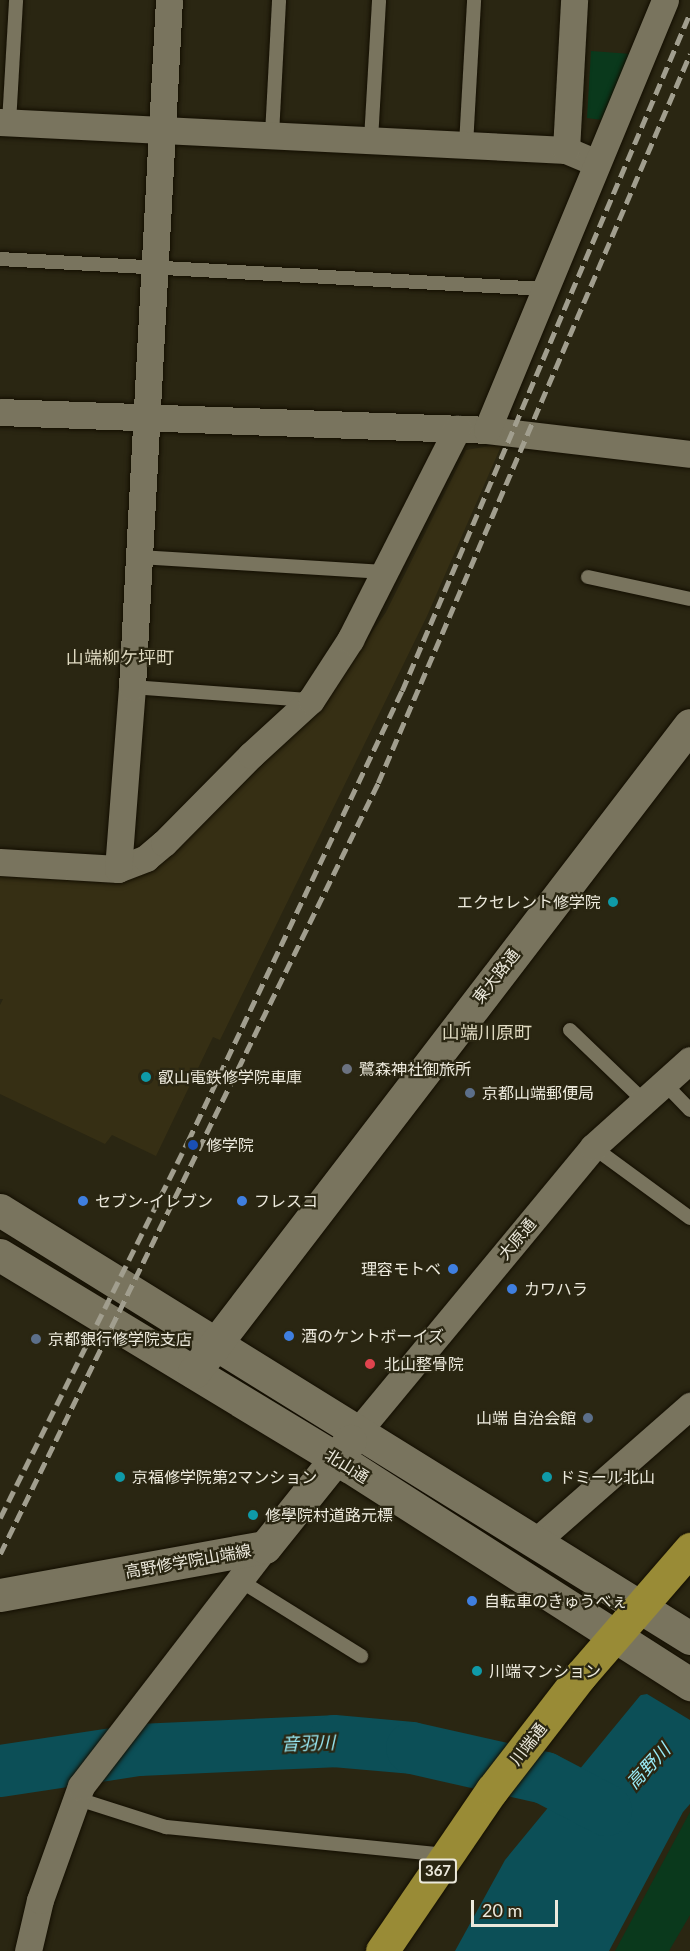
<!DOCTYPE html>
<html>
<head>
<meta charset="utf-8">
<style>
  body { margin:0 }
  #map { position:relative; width:690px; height:1951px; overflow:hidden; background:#2a2612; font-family:Lato,"Noto Sans JP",sans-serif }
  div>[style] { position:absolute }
  .built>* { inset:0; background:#362f14 }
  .green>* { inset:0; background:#0a391c }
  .water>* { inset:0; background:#0c4f57 }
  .pier>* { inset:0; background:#2a2612 }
  .river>* { height:52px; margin:-26px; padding:0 26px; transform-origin:26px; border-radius:26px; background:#0c4f57 }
  .roads { filter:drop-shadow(0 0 2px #130e00) drop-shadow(0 0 2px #130e00) }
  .lane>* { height:14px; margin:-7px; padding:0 7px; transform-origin:7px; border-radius:7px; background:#79745e }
  .street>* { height:27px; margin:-13.5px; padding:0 13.5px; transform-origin:13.5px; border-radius:13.5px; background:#79745e }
  .secondary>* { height:33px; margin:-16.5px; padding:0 16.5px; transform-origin:16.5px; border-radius:16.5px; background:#79745e }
  .highway>* { height:33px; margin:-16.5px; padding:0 16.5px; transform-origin:16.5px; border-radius:16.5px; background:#998b36 }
  .rail>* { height:4.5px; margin-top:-2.25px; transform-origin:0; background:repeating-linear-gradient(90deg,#a19e8e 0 12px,transparent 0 18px) }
  .dots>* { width:16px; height:16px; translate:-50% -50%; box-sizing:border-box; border:3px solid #2a2612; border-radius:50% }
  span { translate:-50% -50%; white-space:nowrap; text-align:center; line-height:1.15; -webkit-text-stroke:4.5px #2a2612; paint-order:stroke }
  .shield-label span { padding:2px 4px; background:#2a2612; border:2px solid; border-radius:4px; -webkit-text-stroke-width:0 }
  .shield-label { font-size:15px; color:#ece9dc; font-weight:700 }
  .poi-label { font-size:16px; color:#ece9dc }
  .right { translate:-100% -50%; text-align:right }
  .left { translate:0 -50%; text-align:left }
  .street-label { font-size:16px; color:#ece9dc }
  .neighbourhood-label { font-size:18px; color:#ded9c0 }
  .water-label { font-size:18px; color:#99ebf7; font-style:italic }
  .scale { position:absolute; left:471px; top:1900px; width:87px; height:27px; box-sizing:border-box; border:3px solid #ece9dc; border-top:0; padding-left:8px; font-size:18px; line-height:21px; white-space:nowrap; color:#ece9dc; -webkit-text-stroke:4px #2a2612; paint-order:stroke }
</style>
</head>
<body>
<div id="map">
  <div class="built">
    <i style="clip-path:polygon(502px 444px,427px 616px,220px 1040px,213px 1037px,156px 1156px,112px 1135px,105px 1144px,0 1094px,0 1005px,3px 999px,0 999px,0 876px,126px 879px,154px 870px,332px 690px,386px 612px,466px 450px)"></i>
  </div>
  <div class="green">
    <i style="clip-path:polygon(591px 51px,631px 54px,602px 120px,587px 118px)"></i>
    <i style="clip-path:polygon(690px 1812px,690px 1915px,669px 1951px,615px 1951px)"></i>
  </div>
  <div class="water">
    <i style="clip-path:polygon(690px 1635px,690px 1804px,683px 1812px,609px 1951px,455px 1951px,505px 1860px)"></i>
  </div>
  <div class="pier">
    <i style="clip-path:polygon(690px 1632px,690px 1720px,647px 1694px,636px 1696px)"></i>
  </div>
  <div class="river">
    <i style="left:0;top:1771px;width:141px;rotate:-8.6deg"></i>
    <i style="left:139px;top:1750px;width:195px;rotate:-2.6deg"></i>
    <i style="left:334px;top:1741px;width:78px;rotate:5.1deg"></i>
    <i style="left:412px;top:1748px;width:136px;rotate:12.7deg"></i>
    <i style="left:545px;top:1778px;width:69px;rotate:27.7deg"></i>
  </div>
  <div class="roads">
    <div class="lane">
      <i style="left:9px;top:123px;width:123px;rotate:-86.7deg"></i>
      <i style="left:272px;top:135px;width:135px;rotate:-87deg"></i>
      <i style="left:371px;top:140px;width:140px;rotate:-86.7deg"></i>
      <i style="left:466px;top:145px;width:145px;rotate:-86.8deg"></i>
      <i style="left:0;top:259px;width:546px;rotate:3.15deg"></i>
      <i style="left:138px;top:557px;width:248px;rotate:3.5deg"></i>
      <i style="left:588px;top:577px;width:104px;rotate:12.2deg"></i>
      <i style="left:132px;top:687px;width:176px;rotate:4.2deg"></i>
      <i style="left:570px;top:1030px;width:104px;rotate:43.8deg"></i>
      <i style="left:665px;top:1084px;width:36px;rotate:46deg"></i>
      <i style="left:593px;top:1147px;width:120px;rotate:36.2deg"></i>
      <i style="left:239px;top:1580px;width:144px;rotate:31.9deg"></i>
      <i style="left:75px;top:1798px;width:96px;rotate:17.7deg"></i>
      <i style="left:166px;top:1827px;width:282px;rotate:5.7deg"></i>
    </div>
    <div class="street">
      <i style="left:0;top:122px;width:567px;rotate:2.83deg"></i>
      <i style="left:566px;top:150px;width:33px;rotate:23deg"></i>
      <i style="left:566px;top:150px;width:150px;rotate:-86.9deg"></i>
      <i style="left:0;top:412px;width:487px;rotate:2.1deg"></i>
      <i style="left:487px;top:430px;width:204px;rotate:6.7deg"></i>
      <i style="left:487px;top:430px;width:465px;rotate:-67.5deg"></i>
      <i style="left:0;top:862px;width:118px;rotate:3.4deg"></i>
      <i style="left:118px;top:869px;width:30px;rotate:-21deg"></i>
      <i style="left:146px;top:858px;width:23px;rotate:-40deg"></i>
      <i style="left:164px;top:843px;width:124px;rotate:-45.3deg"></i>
      <i style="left:251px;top:755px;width:81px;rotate:-42.5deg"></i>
      <i style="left:311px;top:700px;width:72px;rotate:-57deg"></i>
      <i style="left:350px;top:640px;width:237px;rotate:-63.1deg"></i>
      <i style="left:118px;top:869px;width:183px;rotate:-85.6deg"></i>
      <i style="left:132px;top:687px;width:688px;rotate:-86.92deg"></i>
      <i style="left:359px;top:1430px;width:367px;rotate:-50.4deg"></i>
      <i style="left:593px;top:1147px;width:130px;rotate:-41.9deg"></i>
      <i style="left:534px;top:1543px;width:208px;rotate:-41.3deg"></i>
      <i style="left:28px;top:1951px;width:52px;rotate:-76.8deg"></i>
      <i style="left:40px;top:1900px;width:121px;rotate:-70.2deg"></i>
      <i style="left:81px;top:1786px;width:302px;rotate:-52.4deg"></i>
    </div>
    <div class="secondary">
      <i style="left:0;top:1210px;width:812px;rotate:31.81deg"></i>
      <i style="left:0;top:1255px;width:408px;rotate:31.2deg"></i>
      <i style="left:349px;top:1466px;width:405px;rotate:32.6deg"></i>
      <i style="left:194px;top:1372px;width:815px;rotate:-52.53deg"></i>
      <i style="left:0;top:1595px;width:269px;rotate:-10.3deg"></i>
      <i style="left:265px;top:1547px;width:136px;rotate:-51.3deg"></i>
    </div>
    <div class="highway">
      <i style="left:382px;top:1951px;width:195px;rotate:-55.7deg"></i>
      <i style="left:492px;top:1790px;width:145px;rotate:-52.3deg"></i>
      <i style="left:581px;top:1675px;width:167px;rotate:-49.1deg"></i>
    </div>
  </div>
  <div class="rail">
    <i style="left:0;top:1518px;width:421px;rotate:-63.5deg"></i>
    <i style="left:188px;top:1141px;width:498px;rotate:-64.6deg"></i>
    <i style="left:402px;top:691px;width:737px;rotate:-66.99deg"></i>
    <i style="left:0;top:1554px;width:859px;rotate:-63.88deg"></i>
    <i style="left:378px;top:783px;width:793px;rotate:-66.83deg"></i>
  </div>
  <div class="dots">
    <i style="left:613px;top:902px;background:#0f9aa8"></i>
    <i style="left:347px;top:1069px;background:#6b7280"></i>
    <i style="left:146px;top:1077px;background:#0f9aa8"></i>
    <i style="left:470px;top:1093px;background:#5c6f8a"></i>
    <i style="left:193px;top:1145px;background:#1a4fb4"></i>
    <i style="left:83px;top:1201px;background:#3f7fe0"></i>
    <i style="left:242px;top:1201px;background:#3f7fe0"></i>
    <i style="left:453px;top:1269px;background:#3f7fe0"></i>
    <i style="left:512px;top:1289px;background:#3f7fe0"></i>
    <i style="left:289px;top:1336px;background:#3f7fe0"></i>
    <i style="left:36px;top:1339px;background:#5c6f8a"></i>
    <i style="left:370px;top:1364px;background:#e0444e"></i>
    <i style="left:588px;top:1418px;background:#5c6f8a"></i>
    <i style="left:120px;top:1477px;background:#0f9aa8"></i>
    <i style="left:547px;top:1477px;background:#0f9aa8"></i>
    <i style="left:253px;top:1515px;background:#0f9aa8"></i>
    <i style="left:472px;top:1601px;background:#3f7fe0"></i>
    <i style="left:477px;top:1671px;background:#0f9aa8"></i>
  </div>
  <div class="shield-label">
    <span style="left:438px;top:1871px">367</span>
  </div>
  <div class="poi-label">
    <span class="right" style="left:601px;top:902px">エクセレント修学院</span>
    <span class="left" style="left:359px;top:1069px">鷺森神社御旅所</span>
    <span class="left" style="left:158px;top:1077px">叡山電鉄修学院車庫</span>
    <span class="left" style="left:482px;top:1093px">京都山端郵便局</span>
    <span class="left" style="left:206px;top:1145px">修学院</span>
    <span class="left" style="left:95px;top:1201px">セブン-イレブン</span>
    <span class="left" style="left:254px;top:1201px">フレスコ</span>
    <span class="right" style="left:441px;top:1269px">理容モトベ</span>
    <span class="left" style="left:524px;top:1289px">カワハラ</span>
    <span class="left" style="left:301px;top:1336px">酒のケントボーイズ</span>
    <span class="left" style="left:48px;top:1339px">京都銀行修学院支店</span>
    <span class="left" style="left:384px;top:1364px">北山整骨院</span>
    <span class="right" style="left:576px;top:1418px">山端 自治会館</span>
    <span class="left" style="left:132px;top:1477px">京福修学院第2マンション</span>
    <span class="left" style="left:559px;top:1477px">ドミール北山</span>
    <span class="left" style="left:265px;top:1515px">修學院村道路元標</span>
    <span class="left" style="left:484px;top:1601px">自転車のきゅうべぇ</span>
    <span class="left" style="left:489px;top:1671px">川端マンション</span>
  </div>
  <div class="street-label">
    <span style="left:496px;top:976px;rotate:-52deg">東大路通</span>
    <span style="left:517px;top:1239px;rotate:-50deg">大原通</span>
    <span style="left:347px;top:1466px;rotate:32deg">北山通</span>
    <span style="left:188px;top:1561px;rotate:-10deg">高野修学院山端線</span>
    <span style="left:528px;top:1744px;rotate:-52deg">川端通</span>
  </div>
  <div class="neighbourhood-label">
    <span style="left:120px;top:657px">山端柳ケ坪町</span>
    <span style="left:487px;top:1032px">山端川原町</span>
  </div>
  <div class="water-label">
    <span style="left:308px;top:1743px;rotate:-2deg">音羽川</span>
    <span style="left:648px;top:1766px;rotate:-47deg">高野川</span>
  </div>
  <div class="scale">20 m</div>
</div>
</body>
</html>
